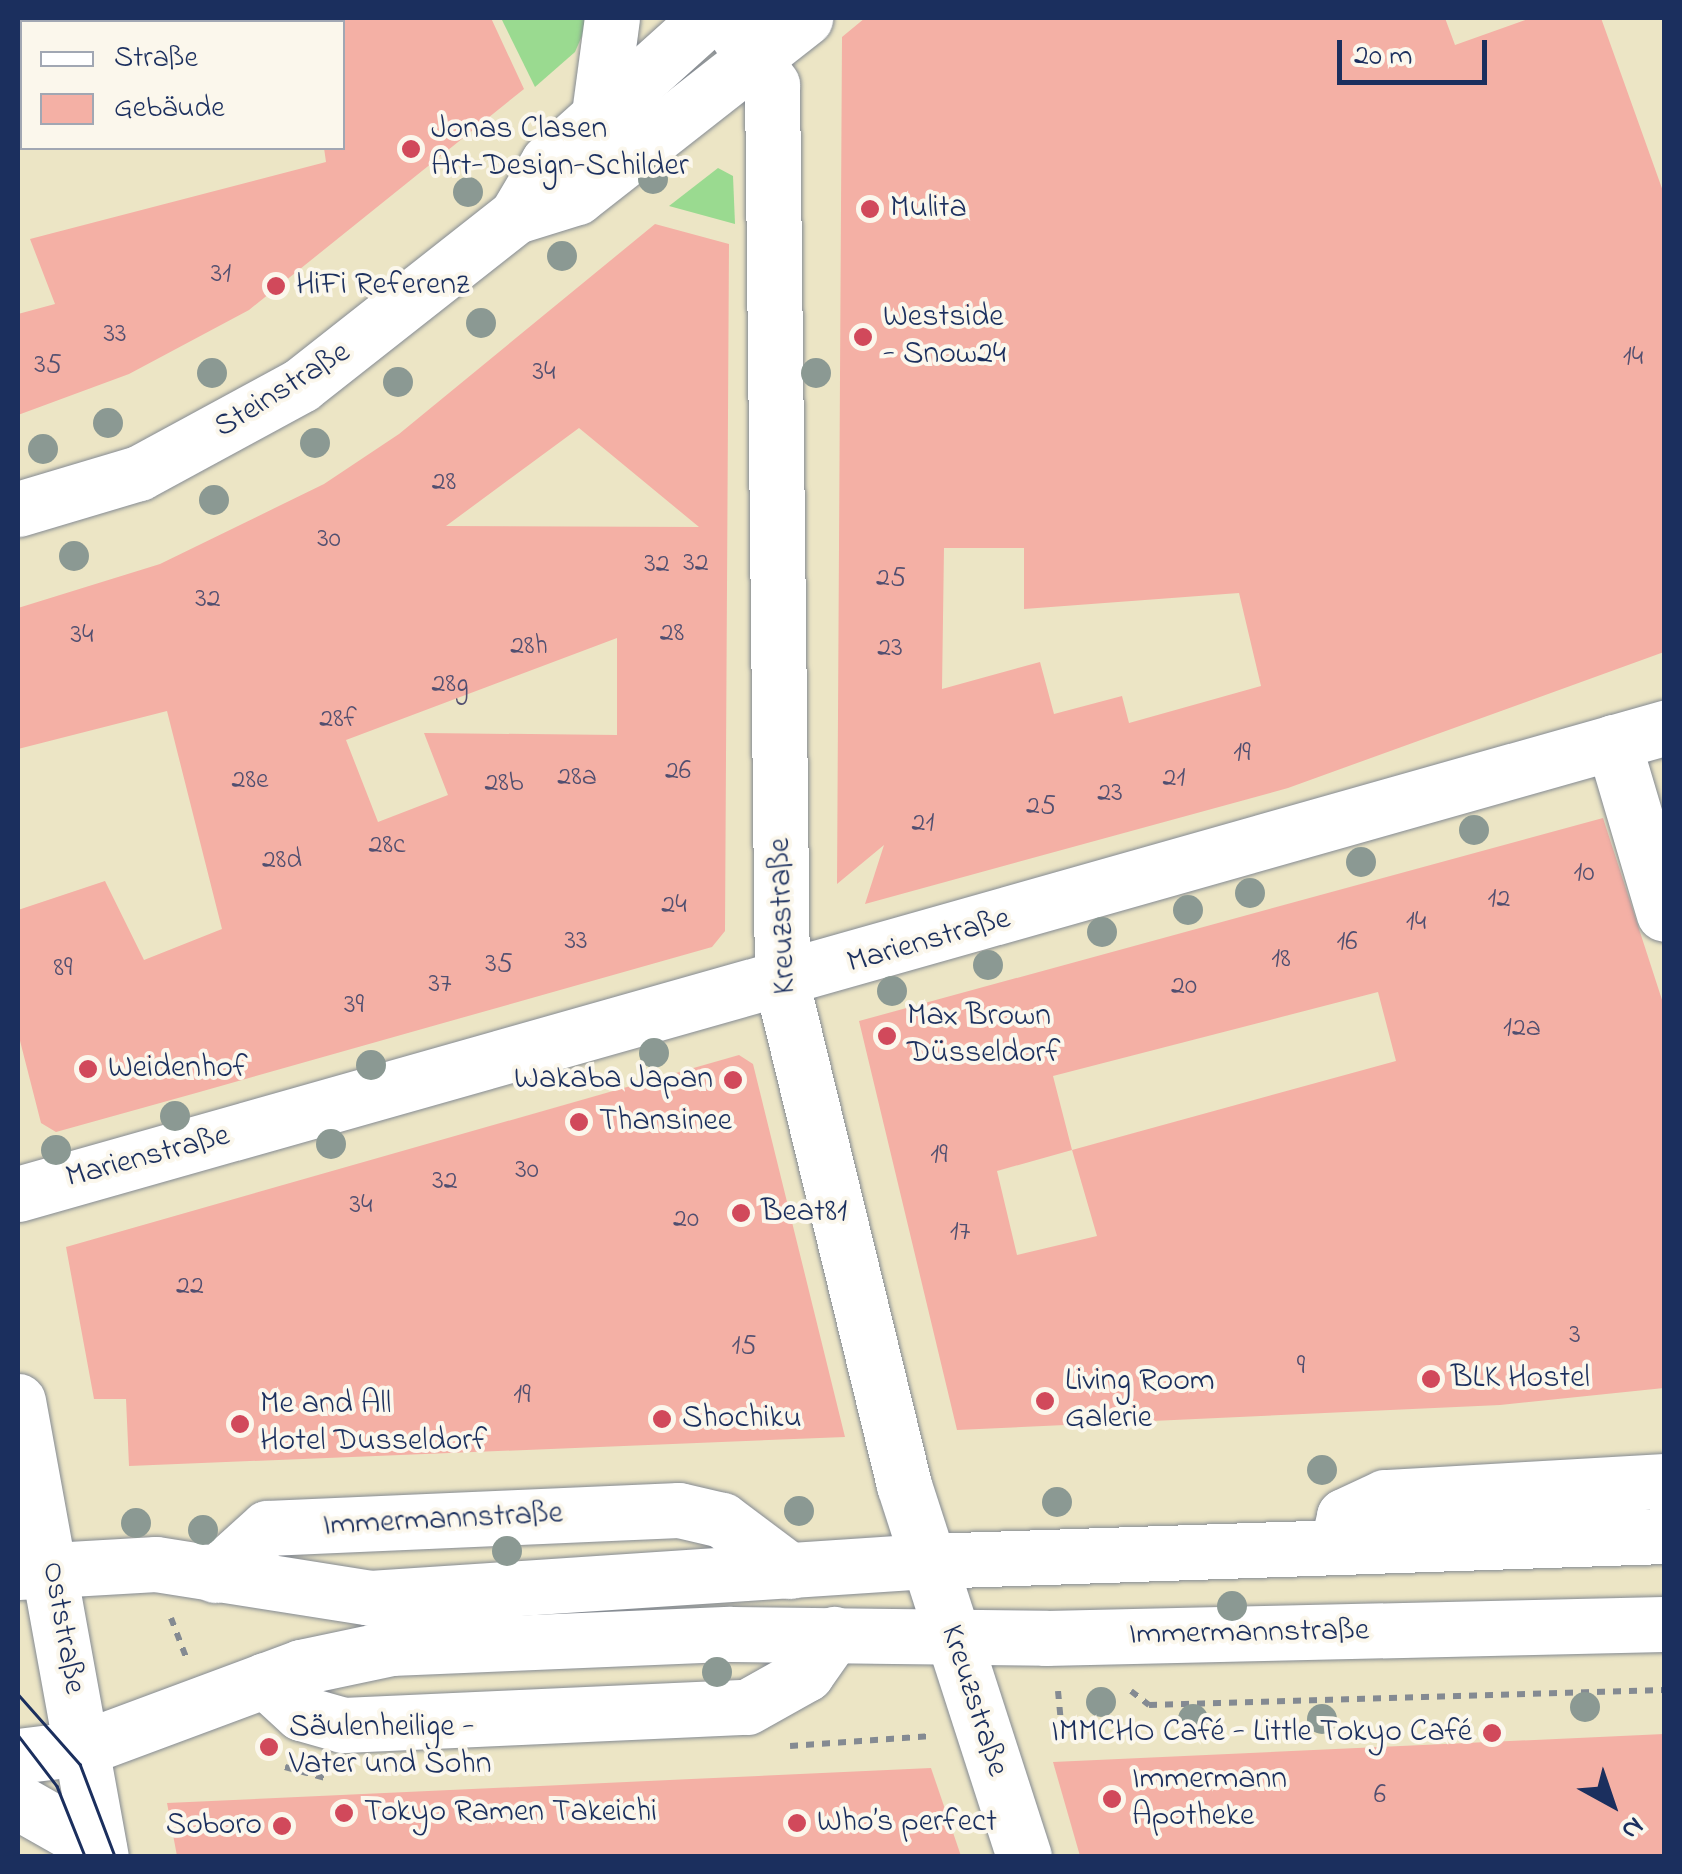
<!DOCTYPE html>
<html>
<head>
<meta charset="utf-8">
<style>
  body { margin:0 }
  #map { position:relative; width:1682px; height:1874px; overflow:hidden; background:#ece5c5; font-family:"Indie Flower",sans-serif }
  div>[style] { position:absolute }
  .green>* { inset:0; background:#9ada90 }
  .building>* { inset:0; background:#f4b0a5 }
  .path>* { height:6px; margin-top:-3px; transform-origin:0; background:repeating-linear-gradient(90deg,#848a92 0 8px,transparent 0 16px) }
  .roads { filter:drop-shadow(0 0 2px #848a92) drop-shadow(0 0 2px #848a92) }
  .minor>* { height:55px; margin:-27.5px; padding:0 27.5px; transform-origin:27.5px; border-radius:27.5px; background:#fff }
  .major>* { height:55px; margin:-27.5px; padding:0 27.5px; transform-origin:27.5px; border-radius:27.5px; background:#fff }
  .tram>* { height:2.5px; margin:-1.25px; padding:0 1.25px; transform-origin:1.25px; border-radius:1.25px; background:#1b2f5e }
  .trees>* { width:30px; height:30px; margin:-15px; border-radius:50%; background:#8b9993 }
  .dots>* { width:28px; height:28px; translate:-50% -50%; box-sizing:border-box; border:5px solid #fbf7ec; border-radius:50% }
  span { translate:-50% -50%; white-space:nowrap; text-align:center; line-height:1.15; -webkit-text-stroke:8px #fbf7ec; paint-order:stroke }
  .number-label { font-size:28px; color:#514f70 }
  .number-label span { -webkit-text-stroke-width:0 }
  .poi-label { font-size:32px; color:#1b2f5e }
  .left { translate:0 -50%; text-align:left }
  .right { translate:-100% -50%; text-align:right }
  .street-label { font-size:32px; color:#1b2f5e }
  .frame { position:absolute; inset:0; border:20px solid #1b2f5e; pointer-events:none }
  .legend { position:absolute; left:20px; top:20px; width:325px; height:130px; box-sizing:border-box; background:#fbf7ec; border:2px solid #a1a7b3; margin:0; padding:12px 18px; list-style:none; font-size:30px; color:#1b2f5e }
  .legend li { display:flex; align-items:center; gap:20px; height:50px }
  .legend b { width:50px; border:2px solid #a1a7b3 }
  .north { position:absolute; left:1562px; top:1754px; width:100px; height:100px; -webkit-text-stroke:8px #fbf7ec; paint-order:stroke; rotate:140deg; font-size:28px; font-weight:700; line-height:40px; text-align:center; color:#1b2f5e }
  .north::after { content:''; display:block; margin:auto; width:35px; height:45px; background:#1b2f5e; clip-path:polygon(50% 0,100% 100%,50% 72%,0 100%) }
  .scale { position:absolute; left:1337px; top:40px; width:150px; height:45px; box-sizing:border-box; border:5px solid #1b2f5e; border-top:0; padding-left:12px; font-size:30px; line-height:35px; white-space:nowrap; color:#1b2f5e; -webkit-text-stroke:8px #fbf7ec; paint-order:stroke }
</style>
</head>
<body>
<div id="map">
  <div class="green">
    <i style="clip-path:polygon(501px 18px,584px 18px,585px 29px,575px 52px,535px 87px)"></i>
    <i style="clip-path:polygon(718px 168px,733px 176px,735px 224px,669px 206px)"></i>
  </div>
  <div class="building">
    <i style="clip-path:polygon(342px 18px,491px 18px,524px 89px,249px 310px,129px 374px,18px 415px,18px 314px,55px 304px,30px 239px,326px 162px,324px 148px,342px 148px)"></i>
    <i style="clip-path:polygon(evenodd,865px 18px,1445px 18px,1455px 45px,1531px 18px,1601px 18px,1664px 194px,1664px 652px,1288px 788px,865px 904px,884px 845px,837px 884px,842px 37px,865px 18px,944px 548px,1024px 548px,1024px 609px,1239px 593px,1261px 686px,1129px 723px,1122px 696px,1054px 714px,1040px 662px,942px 689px,944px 548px)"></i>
    <i style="clip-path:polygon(evenodd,655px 224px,729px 244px,725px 931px,712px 947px,196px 1093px,56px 1132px,41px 1123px,18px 1033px,18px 910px,105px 881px,144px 960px,222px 929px,167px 711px,18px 749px,18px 608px,160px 564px,324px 484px,399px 434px,655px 224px,579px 428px,699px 527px,446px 526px,579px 428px,655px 224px,617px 638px,617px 735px,424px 733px,448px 795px,378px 822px,346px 740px,617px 638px)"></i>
    <i style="clip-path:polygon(evenodd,1603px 818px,1664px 1006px,1664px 1388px,1500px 1405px,957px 1430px,859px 1021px,1603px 818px,1378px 992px,1396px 1061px,1072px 1150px,1053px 1076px,1378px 992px,1603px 818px,1072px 1150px,1097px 1236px,1017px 1255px,997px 1171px,1072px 1150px)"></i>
    <i style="clip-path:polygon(739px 1055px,753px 1064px,845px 1437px,129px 1466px,126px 1399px,94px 1399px,66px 1247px)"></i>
    <i style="clip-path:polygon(1664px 1734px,1664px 1856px,1080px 1856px,1053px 1762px)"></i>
    <i style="clip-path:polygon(931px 1768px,961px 1856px,177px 1856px,167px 1803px)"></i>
  </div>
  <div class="path">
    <i style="left:171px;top:1618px;width:42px;rotate:69deg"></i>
    <i style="left:1058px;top:1691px;width:42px;rotate:84.6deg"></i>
    <i style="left:1131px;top:1691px;width:23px;rotate:38deg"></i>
    <i style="left:1149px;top:1705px;width:515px;rotate:-1.67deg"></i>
    <i style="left:790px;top:1746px;width:142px;rotate:-4deg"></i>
    <i style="left:285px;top:1767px;width:46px;rotate:15.3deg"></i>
  </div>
  <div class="roads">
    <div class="minor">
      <i style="left:726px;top:18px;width:81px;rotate:55.5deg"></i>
      <i style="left:772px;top:85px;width:899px;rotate:89.36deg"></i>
      <i style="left:782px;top:984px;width:516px;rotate:76.31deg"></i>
      <i style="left:904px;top:1485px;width:390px;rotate:72.1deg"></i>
      <i style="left:599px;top:114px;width:97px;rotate:-82.3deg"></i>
      <i style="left:516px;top:216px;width:63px;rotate:-59.3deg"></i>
      <i style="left:548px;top:162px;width:215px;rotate:-42deg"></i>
      <i style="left:18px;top:509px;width:126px;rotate:-16.6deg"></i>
      <i style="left:139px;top:473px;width:184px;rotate:-28.5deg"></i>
      <i style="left:301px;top:385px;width:273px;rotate:-38.2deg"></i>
      <i style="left:516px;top:216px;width:64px;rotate:-17.3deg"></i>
      <i style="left:577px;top:197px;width:290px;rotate:-38.1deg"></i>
      <i style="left:1613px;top:742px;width:179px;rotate:73.5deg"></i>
      <i style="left:18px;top:1194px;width:1711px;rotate:-15.81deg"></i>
      <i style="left:1337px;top:1547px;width:32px;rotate:-77deg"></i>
      <i style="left:1344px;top:1516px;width:45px;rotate:-24.9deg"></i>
      <i style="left:1385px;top:1497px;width:279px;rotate:-3.3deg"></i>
      <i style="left:18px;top:1572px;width:138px;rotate:-3.3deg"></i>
      <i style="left:156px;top:1564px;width:217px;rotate:9deg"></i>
      <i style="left:370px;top:1598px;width:558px;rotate:-3.8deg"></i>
      <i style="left:927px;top:1561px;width:737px;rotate:-1.94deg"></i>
      <i style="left:215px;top:1575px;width:70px;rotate:-42.1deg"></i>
      <i style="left:267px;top:1528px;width:412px;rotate:-2.5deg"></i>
      <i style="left:679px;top:1510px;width:44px;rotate:13.1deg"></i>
      <i style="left:722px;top:1520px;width:85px;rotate:36.9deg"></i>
      <i style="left:265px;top:1680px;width:49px;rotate:42.5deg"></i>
      <i style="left:301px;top:1713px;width:44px;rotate:15.9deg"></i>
      <i style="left:343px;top:1725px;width:404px;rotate:-2.6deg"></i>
      <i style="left:747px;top:1707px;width:68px;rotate:-29.2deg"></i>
      <i style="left:806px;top:1674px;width:49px;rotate:-55deg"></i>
      <i style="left:18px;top:1756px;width:65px;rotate:-7deg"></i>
      <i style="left:83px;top:1748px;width:233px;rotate:-20.4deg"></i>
      <i style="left:301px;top:1667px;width:92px;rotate:-11.9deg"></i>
      <i style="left:391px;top:1648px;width:340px;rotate:-2.4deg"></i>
      <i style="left:731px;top:1634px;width:315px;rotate:0.7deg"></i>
      <i style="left:1046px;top:1638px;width:618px;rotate:-1.3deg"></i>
      <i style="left:18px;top:1802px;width:93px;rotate:29.6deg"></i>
    </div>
    <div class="major">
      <i style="left:18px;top:1401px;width:463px;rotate:79.7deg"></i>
    </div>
  </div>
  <div class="tram">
    <i style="left:18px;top:1694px;width:94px;rotate:48.5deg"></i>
    <i style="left:80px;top:1764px;width:98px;rotate:69.2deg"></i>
    <i style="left:18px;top:1735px;width:64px;rotate:52.6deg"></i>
    <i style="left:57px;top:1786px;width:75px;rotate:68.2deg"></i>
  </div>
  <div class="trees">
    <i style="left:653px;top:179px"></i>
    <i style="left:468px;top:192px"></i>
    <i style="left:562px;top:256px"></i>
    <i style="left:481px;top:323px"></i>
    <i style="left:212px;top:373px"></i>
    <i style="left:816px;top:373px"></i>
    <i style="left:398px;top:382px"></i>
    <i style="left:108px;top:423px"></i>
    <i style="left:315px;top:443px"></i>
    <i style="left:43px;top:449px"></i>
    <i style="left:214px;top:500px"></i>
    <i style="left:74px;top:556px"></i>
    <i style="left:1474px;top:830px"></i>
    <i style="left:1361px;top:862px"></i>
    <i style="left:1250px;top:893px"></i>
    <i style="left:1188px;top:910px"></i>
    <i style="left:1102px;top:932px"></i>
    <i style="left:988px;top:965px"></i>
    <i style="left:892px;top:991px"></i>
    <i style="left:654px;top:1053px"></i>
    <i style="left:371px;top:1065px"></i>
    <i style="left:175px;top:1116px"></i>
    <i style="left:331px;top:1144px"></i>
    <i style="left:56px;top:1150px"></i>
    <i style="left:1322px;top:1470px"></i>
    <i style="left:1057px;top:1502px"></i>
    <i style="left:799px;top:1511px"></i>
    <i style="left:136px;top:1523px"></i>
    <i style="left:203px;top:1530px"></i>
    <i style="left:507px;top:1551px"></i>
    <i style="left:1232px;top:1606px"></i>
    <i style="left:717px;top:1672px"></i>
    <i style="left:1101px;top:1702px"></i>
    <i style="left:1585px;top:1707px"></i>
    <i style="left:1193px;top:1719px"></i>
    <i style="left:1322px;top:1719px"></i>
  </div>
  <div class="dots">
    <i style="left:411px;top:149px;background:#d1495b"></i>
    <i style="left:870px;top:209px;background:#d1495b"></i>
    <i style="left:276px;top:286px;background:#d1495b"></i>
    <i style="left:863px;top:337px;background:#d1495b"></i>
    <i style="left:887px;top:1036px;background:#d1495b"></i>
    <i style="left:88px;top:1069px;background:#d1495b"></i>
    <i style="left:733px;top:1080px;background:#d1495b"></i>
    <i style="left:579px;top:1122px;background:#d1495b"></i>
    <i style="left:741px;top:1213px;background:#d1495b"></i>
    <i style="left:1431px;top:1379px;background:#d1495b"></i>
    <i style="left:1045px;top:1401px;background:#d1495b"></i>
    <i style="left:662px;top:1419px;background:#d1495b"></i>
    <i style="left:240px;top:1424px;background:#d1495b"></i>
    <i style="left:1492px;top:1733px;background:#d1495b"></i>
    <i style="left:269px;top:1747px;background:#d1495b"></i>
    <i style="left:1112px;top:1799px;background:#d1495b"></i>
    <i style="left:344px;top:1813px;background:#d1495b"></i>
    <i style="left:797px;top:1823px;background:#d1495b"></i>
    <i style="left:282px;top:1826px;background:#d1495b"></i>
  </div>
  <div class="number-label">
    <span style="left:221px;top:275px">31</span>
    <span style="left:115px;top:335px">33</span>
    <span style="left:1633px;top:358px">14</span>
    <span style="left:48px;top:366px">35</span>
    <span style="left:544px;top:373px">34</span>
    <span style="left:444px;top:483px">28</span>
    <span style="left:329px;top:540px">30</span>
    <span style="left:696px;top:564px">32</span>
    <span style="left:657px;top:565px">32</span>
    <span style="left:891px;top:579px">25</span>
    <span style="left:208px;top:600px">32</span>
    <span style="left:672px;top:634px">28</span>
    <span style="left:82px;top:636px">34</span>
    <span style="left:529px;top:647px">28h</span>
    <span style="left:890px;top:649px">23</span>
    <span style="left:450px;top:685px">28g</span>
    <span style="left:338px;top:720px">28f</span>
    <span style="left:1242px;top:754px">19</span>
    <span style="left:678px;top:772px">26</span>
    <span style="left:577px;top:778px">28a</span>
    <span style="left:1174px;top:779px">21</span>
    <span style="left:250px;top:781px">28e</span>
    <span style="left:504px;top:784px">28b</span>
    <span style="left:1110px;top:794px">23</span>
    <span style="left:1041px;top:807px">25</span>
    <span style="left:923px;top:824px">21</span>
    <span style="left:387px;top:846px">28c</span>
    <span style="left:282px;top:861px">28d</span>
    <span style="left:1584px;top:874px">10</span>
    <span style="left:1499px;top:900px">12</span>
    <span style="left:674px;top:906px">24</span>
    <span style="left:1416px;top:923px">14</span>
    <span style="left:576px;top:942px">33</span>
    <span style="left:1347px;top:943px">16</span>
    <span style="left:1281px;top:960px">18</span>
    <span style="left:499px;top:965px">35</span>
    <span style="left:63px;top:969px">89</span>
    <span style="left:440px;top:985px">37</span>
    <span style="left:1184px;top:987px">20</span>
    <span style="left:354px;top:1006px">39</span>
    <span style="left:1522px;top:1029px">12a</span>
    <span style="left:939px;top:1156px">19</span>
    <span style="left:527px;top:1171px">30</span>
    <span style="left:445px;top:1182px">32</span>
    <span style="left:361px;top:1206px">34</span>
    <span style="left:686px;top:1220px">20</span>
    <span style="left:960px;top:1233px">17</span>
    <span style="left:190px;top:1287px">22</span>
    <span style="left:1575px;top:1336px">3</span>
    <span style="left:744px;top:1347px">15</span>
    <span style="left:1301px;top:1367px">9</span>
    <span style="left:522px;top:1396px">19</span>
    <span style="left:1380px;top:1796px">6</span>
  </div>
  <div class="poi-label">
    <span class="left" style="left:431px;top:149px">Jonas Clasen<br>Art-Design-Schilder</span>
    <span class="left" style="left:890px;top:209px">Mulita</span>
    <span class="left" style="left:296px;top:286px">HiFi Referenz</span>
    <span class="left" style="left:883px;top:337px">Westside<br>- Snow24</span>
    <span class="left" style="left:907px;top:1036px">Max Brown<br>Düsseldorf</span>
    <span class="left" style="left:108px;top:1069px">Weidenhof</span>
    <span class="right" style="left:713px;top:1080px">Wakaba Japan</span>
    <span class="left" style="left:599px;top:1122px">Thansinee</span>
    <span class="left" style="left:761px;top:1213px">Beat81</span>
    <span class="left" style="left:1451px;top:1379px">BLK Hostel</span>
    <span class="left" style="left:1065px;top:1401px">Living Room<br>Galerie</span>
    <span class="left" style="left:260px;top:1424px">Me and All<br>Hotel Dusseldorf</span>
    <span class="left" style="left:682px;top:1419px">Shochiku</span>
    <span class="left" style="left:289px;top:1747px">Säulenheilige -<br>Vater und Sohn</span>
    <span class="right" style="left:1472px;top:1733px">IMMCHO Café - Little Tokyo Café</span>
    <span class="left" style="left:1132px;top:1799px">Immermann<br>Apotheke</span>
    <span class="left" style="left:364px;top:1813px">Tokyo Ramen Takeichi</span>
    <span class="left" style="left:817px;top:1823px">Who’s perfect</span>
    <span class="right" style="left:262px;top:1826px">Soboro</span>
  </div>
  <div class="street-label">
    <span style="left:283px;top:391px;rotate:-32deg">Steinstraße</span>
    <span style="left:784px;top:916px;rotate:-92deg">Kreuzstraße</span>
    <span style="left:929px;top:942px;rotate:-16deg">Marienstraße</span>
    <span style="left:148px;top:1158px;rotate:-15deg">Marienstraße</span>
    <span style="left:443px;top:1521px;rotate:-3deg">Immermannstraße</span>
    <span style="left:62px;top:1628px;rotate:80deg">Oststraße</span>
    <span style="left:1249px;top:1634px;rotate:-1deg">Immermannstraße</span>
    <span style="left:973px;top:1701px;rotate:72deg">Kreuzstraße</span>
  </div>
  <div class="frame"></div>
  <ul class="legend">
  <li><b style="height:12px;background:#fff"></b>Straße</li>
  <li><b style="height:28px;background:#f4b0a5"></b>Gebäude</li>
  </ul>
  <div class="north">N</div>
  <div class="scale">20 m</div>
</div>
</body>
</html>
